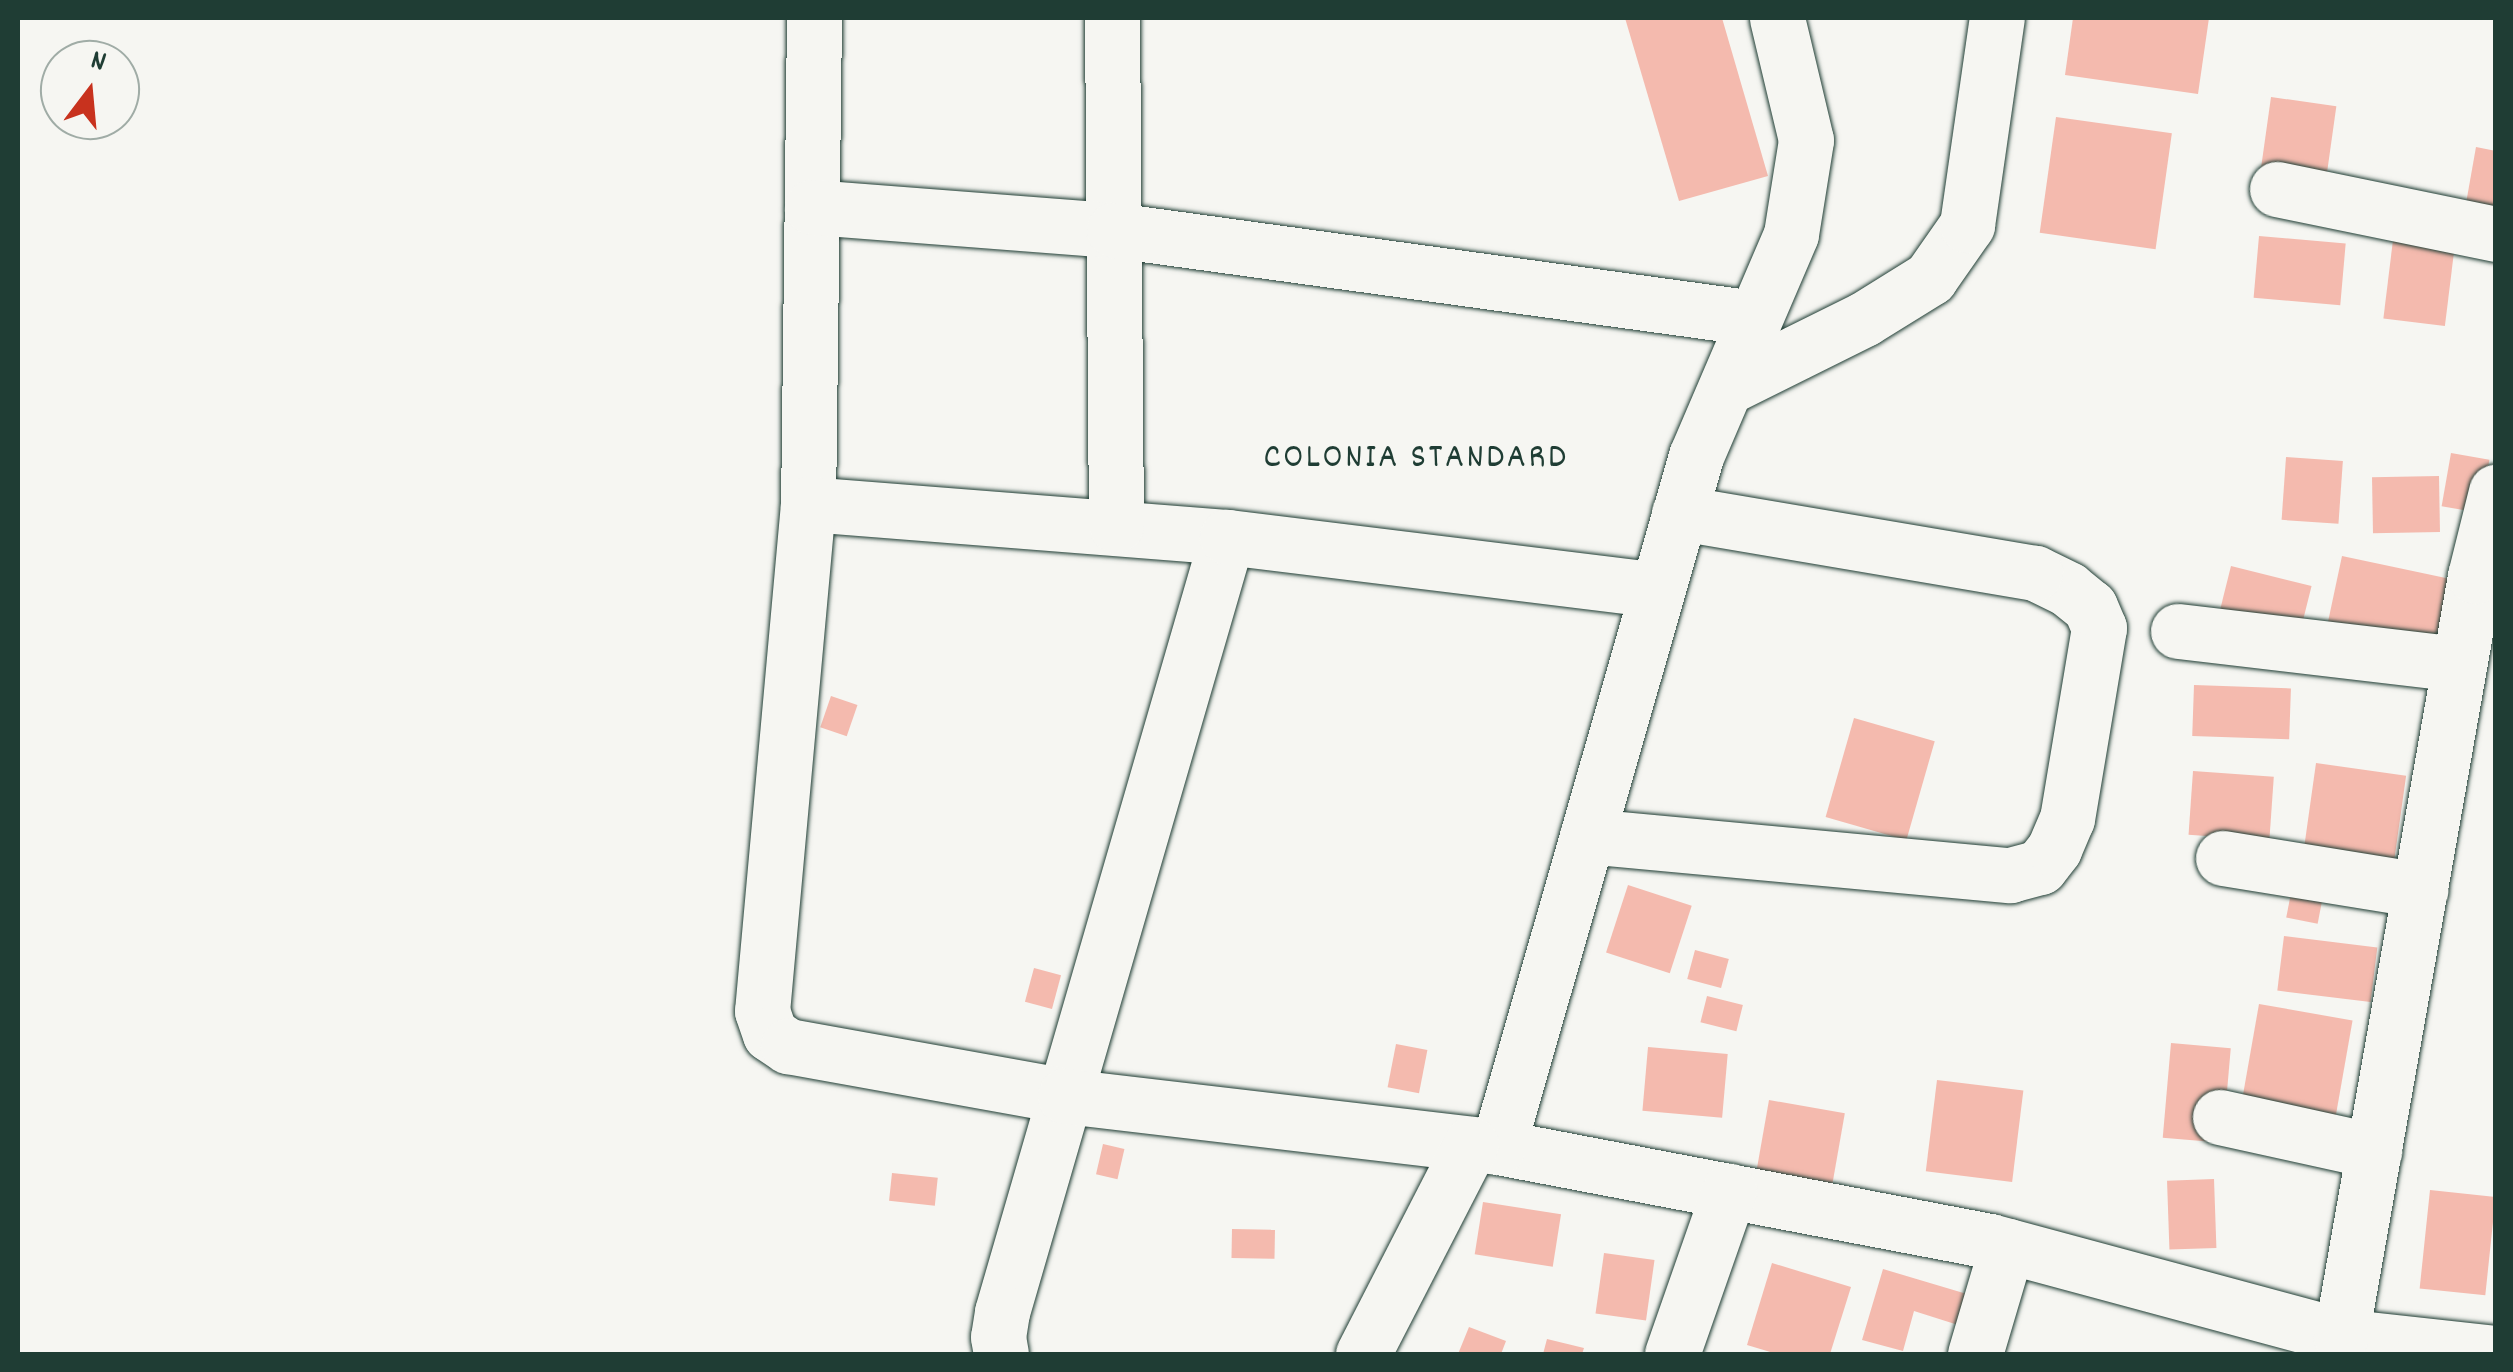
<!DOCTYPE html>
<html>
<head>
<meta charset="utf-8">
<style>
  body { margin:0 }
  #map { position:relative; width:2513px; height:1372px; overflow:hidden; background:#f6f6f2; font-family:Dekko,sans-serif }
  div>[style] { position:absolute }
  .building>* { inset:0; background:#f4baae; transform-origin:0 0 }
  .roads { filter:drop-shadow(0 0 2px #1f3d34) drop-shadow(0 0 2px #1f3d34) }
  .minor>* { height:55px; margin:-27.5px; padding:0 27.5px; transform-origin:27.5px; border-radius:27.5px; background:#f6f6f2 }
  span { translate:-50% -50%; white-space:nowrap; text-align:center; line-height:1.15; -webkit-text-stroke:8px #f6f6f2; paint-order:stroke }
  .neighbourhood-label { font-size:35px; color:#1f3d34; letter-spacing:2.5px }
  .frame { position:absolute; inset:0; border:20px solid #1f3d34; pointer-events:none }
  .north { position:absolute; left:40px; top:40px; width:100px; height:100px; box-sizing:border-box; background:#f6f6f2; border:2px solid #a0aca6; border-radius:50%; rotate:16deg; font-size:28px; font-weight:700; line-height:40px; text-align:center; color:#1f3d34 }
  .north::after { content:''; display:block; margin:auto; width:35px; height:45px; background:#c8321e; clip-path:polygon(50% 0,100% 100%,50% 72%,0 100%) }
</style>
</head>
<body>
<div id="map">
  <div class="building">
    <i style="clip-path:polygon(1625px 18px,1722px 18px,1768px 176px,1679px 201px)"></i>
    <i style="clip-path:polygon(2073px 18px,2209px 18px,2198px 94px,2065px 75px)"></i>
    <i style="left:2271px;top:97px;width:66px;height:85px;rotate:8deg"></i>
    <i style="left:2056px;top:117px;width:117px;height:117px;rotate:8deg"></i>
    <i style="clip-path:polygon(2476px 147px,2496px 151px,2496px 214px,2465px 209px)"></i>
    <i style="left:2259px;top:236px;width:87px;height:62px;rotate:5deg"></i>
    <i style="left:2393px;top:240px;width:62px;height:79px;rotate:7deg"></i>
    <i style="left:2451px;top:453px;width:39px;height:54px;rotate:10deg"></i>
    <i style="left:2286px;top:457px;width:57px;height:63px;rotate:4deg"></i>
    <i style="left:2439px;top:476px;width:56px;height:67px;rotate:89deg"></i>
    <i style="left:2342px;top:556px;width:123px;height:71px;rotate:12deg"></i>
    <i style="left:2231px;top:566px;width:83px;height:54px;rotate:14deg"></i>
    <i style="left:2194px;top:685px;width:97px;height:51px;rotate:2deg"></i>
    <i style="left:831px;top:696px;width:28px;height:33px;rotate:19deg"></i>
    <i style="left:1854px;top:718px;width:84px;height:103px;rotate:16deg"></i>
    <i style="left:2316px;top:763px;width:91px;height:88px;rotate:8deg"></i>
    <i style="left:2193px;top:771px;width:81px;height:64px;rotate:4deg"></i>
    <i style="left:1628px;top:885px;width:67px;height:71px;rotate:18deg"></i>
    <i style="left:2291px;top:893px;width:32px;height:25px;rotate:11deg"></i>
    <i style="left:2284px;top:936px;width:94px;height:55px;rotate:7deg"></i>
    <i style="left:1695px;top:950px;width:35px;height:30px;rotate:15deg"></i>
    <i style="left:1034px;top:968px;width:28px;height:35px;rotate:15deg"></i>
    <i style="left:1707px;top:996px;width:37px;height:27px;rotate:14deg"></i>
    <i style="left:2259px;top:1004px;width:95px;height:104px;rotate:10deg"></i>
    <i style="left:2171px;top:1043px;width:60px;height:95px;rotate:5deg"></i>
    <i style="left:1396px;top:1044px;width:32px;height:44px;rotate:11deg"></i>
    <i style="left:1648px;top:1047px;width:80px;height:64px;rotate:5deg"></i>
    <i style="left:1937px;top:1080px;width:87px;height:92px;rotate:7deg"></i>
    <i style="left:1769px;top:1100px;width:77px;height:71px;rotate:10deg"></i>
    <i style="left:1103px;top:1144px;width:22px;height:31px;rotate:13deg"></i>
    <i style="left:892px;top:1173px;width:46px;height:28px;rotate:6deg"></i>
    <i style="left:2214px;top:1179px;width:69px;height:47px;rotate:88deg"></i>
    <i style="left:2430px;top:1190px;width:66px;height:99px;rotate:6deg"></i>
    <i style="left:1483px;top:1202px;width:79px;height:53px;rotate:9deg"></i>
    <i style="left:1232px;top:1229px;width:43px;height:29px;rotate:1deg"></i>
    <i style="left:1604px;top:1253px;width:51px;height:61px;rotate:8deg"></i>
    <i style="clip-path:polygon(1772px 1263px,1851px 1287px,1830px 1354px,1777px 1354px,1747px 1345px)"></i>
    <i style="clip-path:polygon(1883px 1269px,1987px 1300px,1977px 1331px,1914px 1311px,1903px 1351px,1862px 1340px)"></i>
    <i style="clip-path:polygon(1469px 1327px,1506px 1341px,1501px 1354px,1458px 1354px)"></i>
    <i style="clip-path:polygon(1547px 1339px,1584px 1348px,1582px 1354px,1543px 1354px)"></i>
  </div>
  <div class="roads">
    <div class="minor">
      <i style="left:814px;top:18px;width:486px;rotate:90.7deg"></i>
      <i style="left:808px;top:504px;width:420px;rotate:4.5deg"></i>
      <i style="left:1227px;top:537px;width:807px;rotate:106.19deg"></i>
      <i style="left:1002px;top:1312px;width:25px;rotate:99deg"></i>
      <i style="left:998px;top:1337px;width:17px;rotate:80deg"></i>
      <i style="left:1112px;top:18px;width:507px;rotate:89.55deg"></i>
      <i style="left:2277px;top:189px;width:224px;rotate:11.6deg"></i>
      <i style="left:812px;top:207px;width:303px;rotate:4.4deg"></i>
      <i style="left:1114px;top:230px;width:646px;rotate:7.83deg"></i>
      <i style="left:1729px;top:386px;width:151px;rotate:-26.4deg"></i>
      <i style="left:1864px;top:319px;width:78px;rotate:-31.8deg"></i>
      <i style="left:1930px;top:278px;width:65px;rotate:-55.1deg"></i>
      <i style="left:1967px;top:225px;width:209px;rotate:-81.8deg"></i>
      <i style="left:808px;top:504px;width:509px;rotate:95.18deg"></i>
      <i style="left:762px;top:1011px;width:24px;rotate:71deg"></i>
      <i style="left:770px;top:1034px;width:22px;rotate:34deg"></i>
      <i style="left:788px;top:1046px;width:281px;rotate:10.2deg"></i>
      <i style="left:1065px;top:1096px;width:436px;rotate:6.7deg"></i>
      <i style="left:1498px;top:1147px;width:501px;rotate:10.82deg"></i>
      <i style="left:1990px;top:1241px;width:364px;rotate:15.1deg"></i>
      <i style="left:2341px;top:1336px;width:156px;rotate:6.3deg"></i>
      <i style="left:1227px;top:537px;width:433px;rotate:7deg"></i>
      <i style="left:2178px;top:631px;width:283px;rotate:6.7deg"></i>
      <i style="left:1587px;top:836px;width:425px;rotate:5.3deg"></i>
      <i style="left:2010px;top:875px;width:31px;rotate:-15deg"></i>
      <i style="left:2040px;top:867px;width:23px;rotate:-52deg"></i>
      <i style="left:2054px;top:849px;width:33px;rotate:-67deg"></i>
      <i style="left:2067px;top:819px;width:194px;rotate:-80.5deg"></i>
      <i style="left:2099px;top:628px;width:23px;rotate:-113deg"></i>
      <i style="left:2090px;top:607px;width:28px;rotate:-141deg"></i>
      <i style="left:2068px;top:589px;width:37px;rotate:-154deg"></i>
      <i style="left:2035px;top:573px;width:361px;rotate:-170.4deg"></i>
      <i style="left:2223px;top:858px;width:200px;rotate:9.2deg"></i>
      <i style="left:2220px;top:1117px;width:158px;rotate:12.4deg"></i>
      <i style="left:1498px;top:1147px;width:719px;rotate:-74.01deg"></i>
      <i style="left:1696px;top:456px;width:241px;rotate:-66.8deg"></i>
      <i style="left:1791px;top:234px;width:95px;rotate:-80.9deg"></i>
      <i style="left:1806px;top:140px;width:125px;rotate:-103.4deg"></i>
      <i style="left:2341px;top:1336px;width:772px;rotate:-80deg"></i>
      <i style="left:2475px;top:576px;width:87px;rotate:-76deg"></i>
      <i style="left:1363px;top:1354px;width:236px;rotate:-62.8deg"></i>
      <i style="left:1672px;top:1354px;width:173px;rotate:-70.7deg"></i>
      <i style="left:1975px;top:1354px;width:113px;rotate:-73.5deg"></i>
    </div>
  </div>
  <div class="neighbourhood-label">
    <span style="left:1416px;top:459px">COLONIA STANDARD</span>
  </div>
  <div class="frame"></div>
  <div class="north">N</div>
</div>
</body>
</html>
